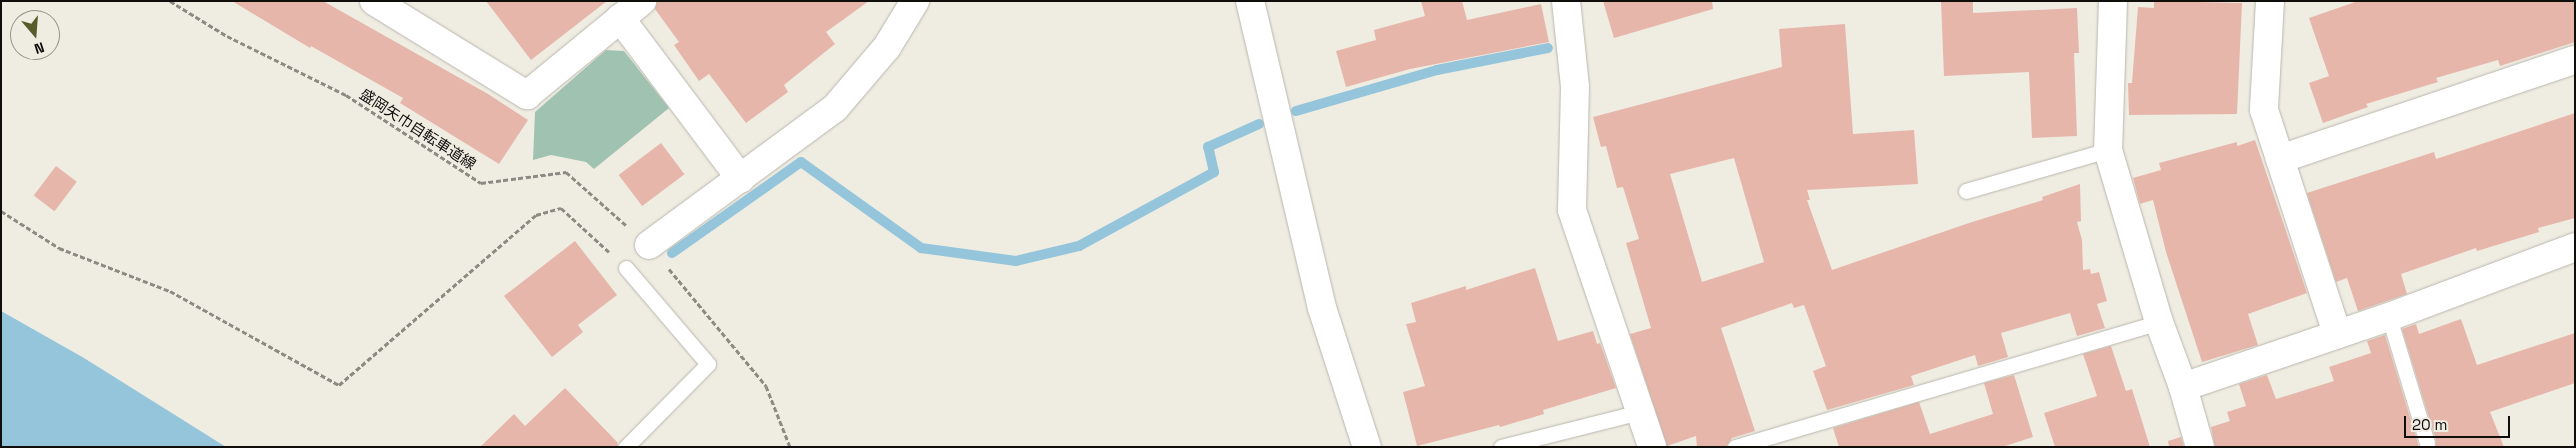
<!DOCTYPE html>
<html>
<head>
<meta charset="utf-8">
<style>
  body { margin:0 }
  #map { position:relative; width:2576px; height:448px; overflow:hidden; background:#efece2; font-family:"Space Grotesk","Noto Sans JP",sans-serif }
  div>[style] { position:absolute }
  .green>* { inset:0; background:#a0c2b0 }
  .water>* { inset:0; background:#94c5db }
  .stream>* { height:10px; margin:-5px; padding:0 5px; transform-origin:5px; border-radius:5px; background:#94c5db }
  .building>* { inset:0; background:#e7b6aa; transform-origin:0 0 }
  .path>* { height:3px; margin-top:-1.5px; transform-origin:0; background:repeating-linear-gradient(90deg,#8c8a83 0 5px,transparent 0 7.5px) }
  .roads { filter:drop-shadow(0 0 1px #b9b6ad) drop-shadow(0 0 1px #b9b6ad) }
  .lane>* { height:15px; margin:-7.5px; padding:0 7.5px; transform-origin:7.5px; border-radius:7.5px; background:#fff }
  .street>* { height:28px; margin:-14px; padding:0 14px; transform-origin:14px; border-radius:14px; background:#fff }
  span { translate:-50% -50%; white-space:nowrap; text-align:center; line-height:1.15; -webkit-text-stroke:4px #efece2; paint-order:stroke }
  .street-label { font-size:15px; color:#0f0e0b }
  .frame { position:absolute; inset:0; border:2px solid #0f0e0b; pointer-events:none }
  .north { position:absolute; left:10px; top:10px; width:50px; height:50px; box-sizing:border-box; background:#efece2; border:1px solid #95938c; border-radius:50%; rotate:162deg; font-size:14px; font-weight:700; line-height:20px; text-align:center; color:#0f0e0b }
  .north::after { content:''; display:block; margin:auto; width:18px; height:22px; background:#565c2a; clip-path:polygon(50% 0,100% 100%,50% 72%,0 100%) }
  .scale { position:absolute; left:2404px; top:416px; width:106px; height:22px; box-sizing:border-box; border:2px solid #0f0e0b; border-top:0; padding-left:6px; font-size:15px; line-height:18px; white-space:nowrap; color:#0f0e0b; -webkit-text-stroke:4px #efece2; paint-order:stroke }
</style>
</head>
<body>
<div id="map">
  <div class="green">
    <i style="clip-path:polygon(606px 50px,624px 51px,669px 108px,594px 169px,586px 162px,551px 155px,533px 160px,535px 112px)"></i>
  </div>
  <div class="water">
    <i style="clip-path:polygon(1px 311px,84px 358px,226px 447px,1px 447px)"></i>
  </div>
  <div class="stream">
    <i style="left:1296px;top:111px;width:147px;rotate:-16.2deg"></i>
    <i style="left:1437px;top:70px;width:113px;rotate:-11.2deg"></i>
    <i style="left:672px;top:253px;width:158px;rotate:-35.2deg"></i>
    <i style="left:801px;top:162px;width:148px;rotate:35.6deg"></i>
    <i style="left:921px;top:248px;width:96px;rotate:7.8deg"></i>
    <i style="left:1016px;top:261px;width:65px;rotate:-13.4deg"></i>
    <i style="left:1079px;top:246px;width:154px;rotate:-28.7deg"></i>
    <i style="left:1214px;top:172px;width:26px;rotate:-103deg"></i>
    <i style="left:1208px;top:147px;width:56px;rotate:-24.3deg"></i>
  </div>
  <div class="building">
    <i style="clip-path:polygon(232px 1px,323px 1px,488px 94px,528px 120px,499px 164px,400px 103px,403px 98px,311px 46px,310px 48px)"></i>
    <i style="clip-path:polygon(486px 1px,607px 1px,531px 60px)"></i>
    <i style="clip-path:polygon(657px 1px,869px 1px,826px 32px,835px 44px,784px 85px,788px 92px,746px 123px,709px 74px,699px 81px,674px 45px,679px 42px,655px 9px)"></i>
    <i style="clip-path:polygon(1421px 1px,1462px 1px,1467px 20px,1541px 4px,1549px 42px,1410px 69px,1346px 87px,1336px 51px,1376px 40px,1374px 30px,1425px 16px)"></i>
    <i style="clip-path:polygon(1603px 1px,1712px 1px,1713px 9px,1614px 38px)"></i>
    <i style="clip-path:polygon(1941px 1px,1973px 1px,1973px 13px,2077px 8px,2079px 53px,2074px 53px,2077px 136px,2032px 138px,2029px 72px,1944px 76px)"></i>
    <i style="clip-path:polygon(2154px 1px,2242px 3px,2237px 114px,2129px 115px,2128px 83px,2132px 83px,2138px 7px,2154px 8px)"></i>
    <i style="clip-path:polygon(2358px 1px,2575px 1px,2575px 42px,2500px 66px,2498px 60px,2436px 78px,2438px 82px,2366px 104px,2368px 107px,2323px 123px,2309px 83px,2329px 76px,2309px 18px)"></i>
    <i style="clip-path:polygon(evenodd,1845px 24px,1853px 134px,1914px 130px,1918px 184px,1807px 190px,1810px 200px,1807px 200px,1832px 270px,1969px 223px,2043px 200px,2042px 197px,2080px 184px,2081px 221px,2077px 222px,2082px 240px,2083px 270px,2090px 269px,2091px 274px,2099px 272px,2107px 301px,2097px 304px,2105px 328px,2077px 336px,2070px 313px,2001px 333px,2008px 357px,1978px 366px,1975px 355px,1911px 376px,1914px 385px,1827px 410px,1813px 371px,1826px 366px,1804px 305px,1794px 308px,1792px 303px,1721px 328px,1755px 431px,1732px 438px,1726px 447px,1697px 447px,1696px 436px,1667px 446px,1630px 334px,1651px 328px,1626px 243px,1639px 239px,1623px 187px,1617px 188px,1606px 146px,1601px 147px,1593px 117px,1782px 67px,1779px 29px,1845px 24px,1734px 158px,1764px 262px,1702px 282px,1670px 174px,1734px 158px)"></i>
    <i style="clip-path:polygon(2575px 113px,2575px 218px,2538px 228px,2539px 232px,2477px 251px,2476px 248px,2401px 274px,2407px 294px,2358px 311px,2347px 278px,2336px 282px,2307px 193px,2434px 152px,2436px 159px)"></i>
    <i style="clip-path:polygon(2255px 140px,2307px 293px,2248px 314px,2258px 345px,2202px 362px,2166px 252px,2153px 200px,2140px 204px,2133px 178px,2161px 170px,2159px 163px,2237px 142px,2237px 146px)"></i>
    <i style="left:661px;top:143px;width:39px;height:53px;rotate:53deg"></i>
    <i style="left:56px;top:166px;width:26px;height:37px;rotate:37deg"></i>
    <i style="clip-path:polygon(575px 241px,617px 295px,578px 325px,583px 332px,552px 357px,504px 296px)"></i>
    <i style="clip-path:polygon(1535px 268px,1558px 341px,1593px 331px,1597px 344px,1600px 343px,1616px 388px,1543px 410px,1544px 414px,1500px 427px,1499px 425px,1417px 446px,1403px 392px,1425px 386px,1406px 324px,1416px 322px,1411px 303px,1466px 286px,1466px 290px)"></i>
    <i style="clip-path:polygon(2461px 319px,2477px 365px,2575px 333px,2575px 383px,2490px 412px,2504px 447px,2435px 447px,2436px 440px,2402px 329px,2416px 324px,2419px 334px)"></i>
    <i style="clip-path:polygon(2385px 335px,2419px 447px,2215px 447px,2211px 427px,2230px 421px,2227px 412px,2246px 406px,2239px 384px,2267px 375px,2276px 399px,2334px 381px,2329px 367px,2371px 353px,2367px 341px)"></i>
    <i style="clip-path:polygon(2111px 346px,2126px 391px,2132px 389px,2150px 447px,2055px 447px,2044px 413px,2097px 396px,2083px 354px)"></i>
    <i style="clip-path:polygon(2014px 375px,2033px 437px,2002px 447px,1839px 447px,1833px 428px,1919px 402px,1930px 434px,1993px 414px,1984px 383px)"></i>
    <i style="clip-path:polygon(565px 388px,618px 443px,617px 447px,480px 447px,514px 414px,525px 426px)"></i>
    <i style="clip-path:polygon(2181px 437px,2184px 447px,2169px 447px,2168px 441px)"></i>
  </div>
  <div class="path">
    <i style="left:170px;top:1px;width:67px;rotate:31.6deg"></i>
    <i style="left:227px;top:36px;width:133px;rotate:26.4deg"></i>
    <i style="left:346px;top:95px;width:161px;rotate:33.1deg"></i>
    <i style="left:481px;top:183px;width:86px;rotate:-7.4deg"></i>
    <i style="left:566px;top:172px;width:80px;rotate:41.5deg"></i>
    <i style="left:1px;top:211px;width:69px;rotate:32.5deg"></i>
    <i style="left:59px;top:248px;width:119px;rotate:21.2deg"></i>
    <i style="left:170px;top:291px;width:193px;rotate:29.1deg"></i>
    <i style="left:339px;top:385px;width:260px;rotate:-40.8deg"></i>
    <i style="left:536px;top:215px;width:26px;rotate:-16deg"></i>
    <i style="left:561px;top:208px;width:65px;rotate:42.5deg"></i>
    <i style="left:669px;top:269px;width:152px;rotate:50.3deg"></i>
    <i style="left:766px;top:386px;width:66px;rotate:68.5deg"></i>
  </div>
  <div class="roads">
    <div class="lane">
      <i style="left:1966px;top:191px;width:148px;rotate:-16.1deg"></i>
      <i style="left:626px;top:268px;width:126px;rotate:49.5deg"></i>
      <i style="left:708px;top:364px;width:117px;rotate:134.7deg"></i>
      <i style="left:2389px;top:317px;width:132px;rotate:73.2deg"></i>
      <i style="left:1501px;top:447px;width:143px;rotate:-14.1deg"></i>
      <i style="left:1735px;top:447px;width:442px;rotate:-16.4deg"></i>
    </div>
    <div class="street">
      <i style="left:374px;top:1px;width:180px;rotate:31.6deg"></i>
      <i style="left:527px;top:95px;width:149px;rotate:-39.3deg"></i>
      <i style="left:1250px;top:1px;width:315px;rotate:76.8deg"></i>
      <i style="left:1322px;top:308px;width:146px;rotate:72.1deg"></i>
      <i style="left:1566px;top:1px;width:86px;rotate:84deg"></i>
      <i style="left:1575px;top:87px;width:123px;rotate:91.4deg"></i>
      <i style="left:1572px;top:210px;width:250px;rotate:71.3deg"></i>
      <i style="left:2113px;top:1px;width:149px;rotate:91.9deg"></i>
      <i style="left:2108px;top:150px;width:179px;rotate:73.5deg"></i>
      <i style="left:2159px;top:322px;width:69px;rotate:69.7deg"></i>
      <i style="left:2183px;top:387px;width:62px;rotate:74.2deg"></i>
      <i style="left:2270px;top:1px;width:109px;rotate:93.2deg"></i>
      <i style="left:2264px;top:110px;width:236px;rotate:71.9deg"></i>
      <i style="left:620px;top:18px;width:201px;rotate:53.1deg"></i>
      <i style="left:2280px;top:159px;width:311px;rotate:-18.6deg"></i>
      <i style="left:649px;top:245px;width:231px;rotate:-36.4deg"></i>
      <i style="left:835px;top:108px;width:80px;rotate:-49.6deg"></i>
      <i style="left:887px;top:47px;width:54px;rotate:-58.7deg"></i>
      <i style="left:2183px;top:387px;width:218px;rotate:-18.8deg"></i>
      <i style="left:2389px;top:317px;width:199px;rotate:-20.6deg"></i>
    </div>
  </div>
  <div class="street-label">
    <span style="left:418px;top:129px;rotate:33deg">盛岡矢巾自転車道線</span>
  </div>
  <div class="frame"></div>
  <div class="north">N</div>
  <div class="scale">20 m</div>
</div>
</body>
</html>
